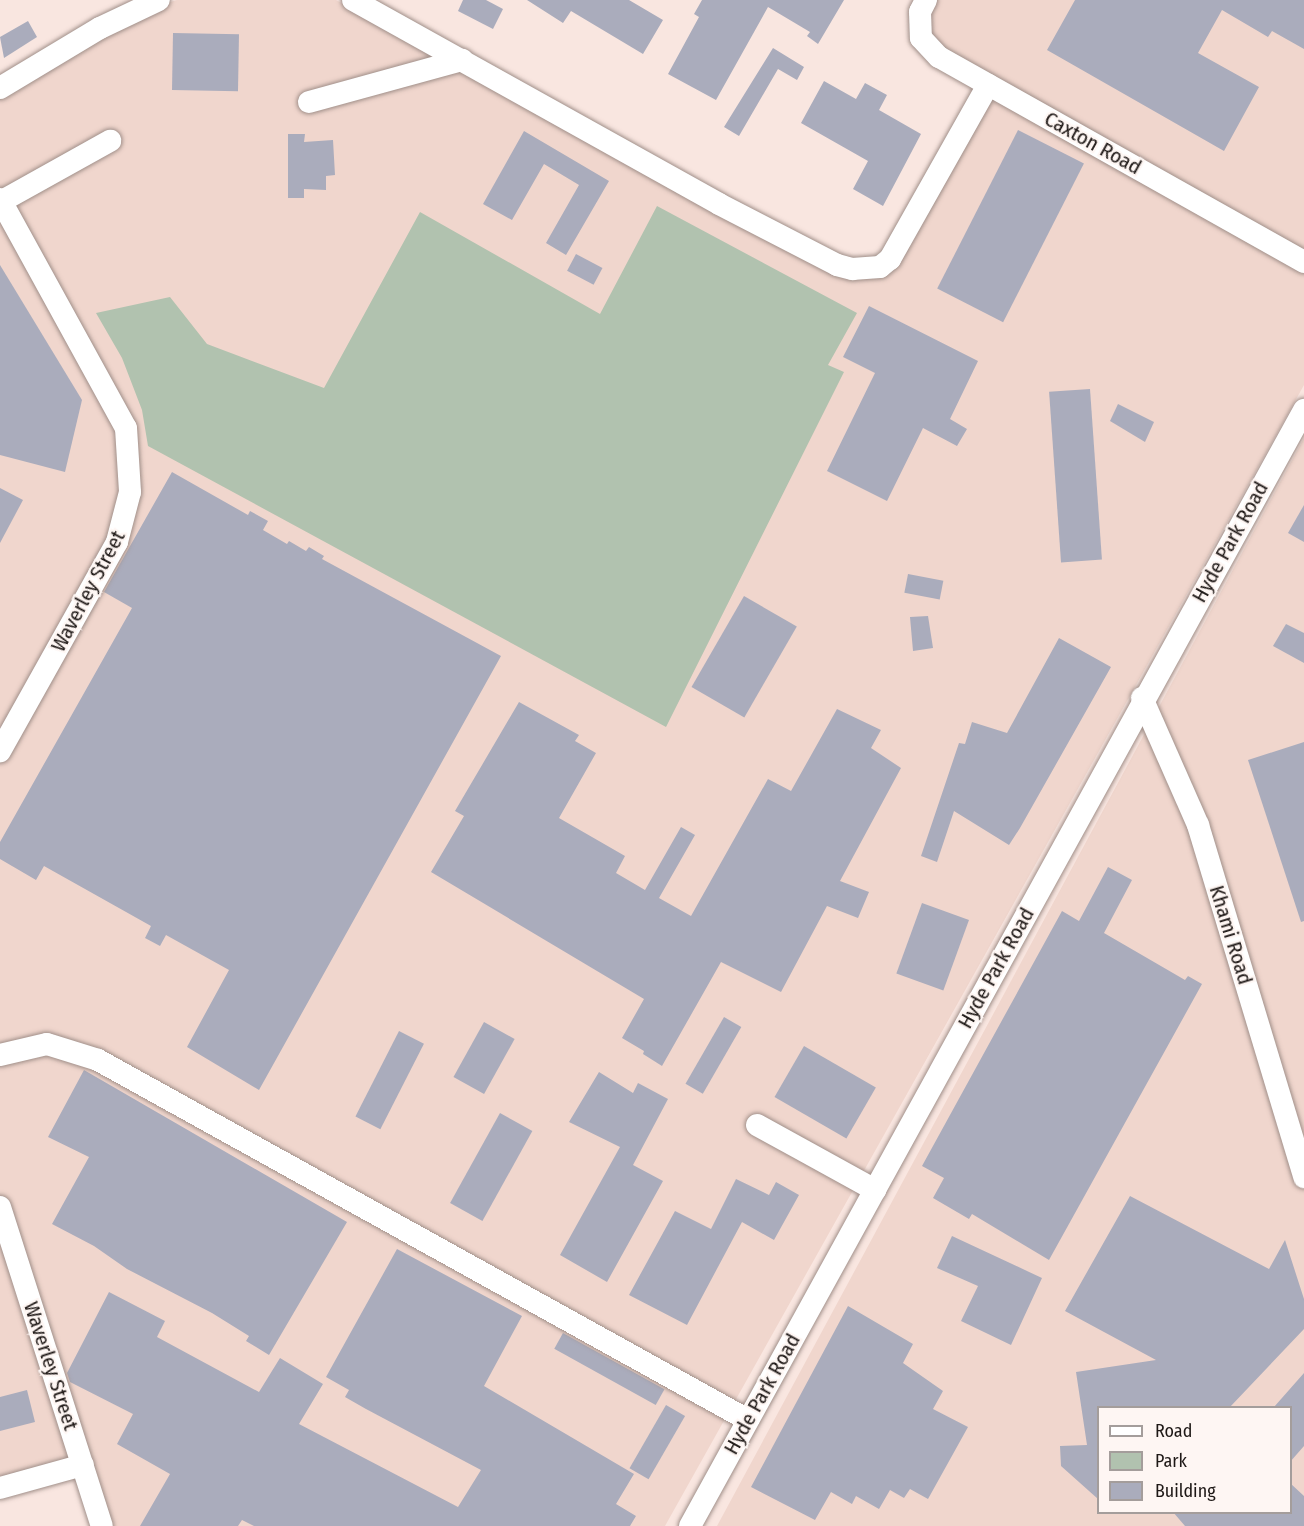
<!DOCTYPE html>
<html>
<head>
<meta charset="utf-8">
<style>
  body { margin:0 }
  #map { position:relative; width:1304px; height:1526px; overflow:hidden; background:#f9e6e0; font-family:"Fira Sans Condensed",sans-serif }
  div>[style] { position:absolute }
  .built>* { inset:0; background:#f0d6cd }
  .green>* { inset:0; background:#b1c2af }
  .building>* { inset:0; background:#aaacbc; transform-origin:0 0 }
  .roads { filter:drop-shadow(0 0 2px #a08f89) drop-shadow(0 0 2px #a08f89) }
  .minor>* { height:22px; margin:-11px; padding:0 11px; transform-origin:11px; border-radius:11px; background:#fff }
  span { translate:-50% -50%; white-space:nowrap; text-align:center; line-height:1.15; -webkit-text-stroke:4.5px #fef6f3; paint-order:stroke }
  .street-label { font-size:21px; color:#1e1816 }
  .legend { position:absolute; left:1097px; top:1406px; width:195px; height:108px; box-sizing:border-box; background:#fef6f3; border:2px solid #a49d9b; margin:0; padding:8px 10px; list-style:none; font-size:18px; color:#1e1816 }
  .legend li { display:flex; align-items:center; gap:12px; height:30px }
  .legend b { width:30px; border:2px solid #a49d9b }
</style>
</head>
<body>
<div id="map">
  <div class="built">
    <i style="clip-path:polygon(177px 0,336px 0,835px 269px,886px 270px,992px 83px,932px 49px,929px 0,1304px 0,1304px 385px,665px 1526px,108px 1526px,87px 1462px,0 1484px,0 94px,149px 8px)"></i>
    <i style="clip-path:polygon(evenodd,1304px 438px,1304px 1526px,717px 1526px,1304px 438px,1098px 1408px,1290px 1408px,1290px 1512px,1098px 1512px,1098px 1408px)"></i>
  </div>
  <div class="green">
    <i style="clip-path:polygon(657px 206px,857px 313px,828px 365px,844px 372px,666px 727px,148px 446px,142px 410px,122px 358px,96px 313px,170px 297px,207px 344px,324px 388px,420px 212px,600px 314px)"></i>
  </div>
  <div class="building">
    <i style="clip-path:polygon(463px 0,486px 0,503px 9px,493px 29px,458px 11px)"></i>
    <i style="clip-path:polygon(527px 0,629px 0,663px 20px,643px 54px,571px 11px,563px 23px)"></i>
    <i style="clip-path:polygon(702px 0,844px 0,818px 44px,807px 36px,810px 32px,768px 7px,716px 100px,668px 74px,699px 17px,694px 14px)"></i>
    <i style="clip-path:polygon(1075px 0,1304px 0,1304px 49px,1272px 31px,1268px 37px,1222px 10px,1198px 53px,1259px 87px,1224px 151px,1047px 50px)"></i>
    <i style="clip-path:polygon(28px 21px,37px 37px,4px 58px,0 37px)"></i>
    <i style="left:173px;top:33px;width:66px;height:57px;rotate:1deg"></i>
    <i style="clip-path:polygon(773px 48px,804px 67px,797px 80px,778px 69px,739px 136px,724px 127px)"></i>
    <i style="clip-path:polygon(824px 81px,856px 99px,865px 83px,887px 95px,879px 110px,921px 134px,883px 206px,853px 189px,868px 161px,801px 123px)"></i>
    <i style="left:1018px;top:130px;width:74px;height:178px;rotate:27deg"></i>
    <i style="clip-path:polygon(524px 131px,609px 181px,566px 255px,546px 243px,579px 185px,544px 164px,512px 220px,483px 204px)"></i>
    <i style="clip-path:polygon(288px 134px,305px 134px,304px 142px,333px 140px,335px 175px,326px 176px,326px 190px,304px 189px,304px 198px,288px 198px)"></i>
    <i style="left:576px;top:254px;width:30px;height:19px;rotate:28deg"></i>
    <i style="clip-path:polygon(0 265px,82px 400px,65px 472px,0 455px)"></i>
    <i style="clip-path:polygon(869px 306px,978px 361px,950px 419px,967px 429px,957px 446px,923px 428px,887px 501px,827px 471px,875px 373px,843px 357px)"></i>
    <i style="left:1090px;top:389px;width:171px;height:41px;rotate:86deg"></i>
    <i style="clip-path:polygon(1118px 404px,1154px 422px,1145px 442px,1110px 421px)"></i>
    <i style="clip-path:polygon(172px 472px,248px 515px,250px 511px,268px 521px,263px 530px,287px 544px,289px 541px,306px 551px,309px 547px,324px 556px,322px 559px,501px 656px,259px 1090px,187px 1047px,229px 970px,166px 935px,160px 946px,145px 938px,151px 926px,44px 866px,36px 880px,0 859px,0 842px,132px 608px,104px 592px)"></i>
    <i style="clip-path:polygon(0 488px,23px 500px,0 543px)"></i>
    <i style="clip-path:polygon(1304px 505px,1304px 542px,1288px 533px)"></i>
    <i style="left:908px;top:574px;width:36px;height:19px;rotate:11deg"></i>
    <i style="left:744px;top:596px;width:61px;height:105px;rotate:30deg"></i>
    <i style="clip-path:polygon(928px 616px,933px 648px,913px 651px,910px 617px)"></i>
    <i style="clip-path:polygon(1286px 624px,1304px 633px,1304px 663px,1273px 646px)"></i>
    <i style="clip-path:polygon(1059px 638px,1111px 667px,1020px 828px,1009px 845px,954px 811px,937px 862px,921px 856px,959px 743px,965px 744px,972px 722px,1007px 733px)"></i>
    <i style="clip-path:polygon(519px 702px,579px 735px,575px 741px,596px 753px,559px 818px,625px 856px,616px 873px,645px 890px,681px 827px,695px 835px,659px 898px,691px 916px,768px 779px,791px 791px,837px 709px,881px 730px,871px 748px,901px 768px,840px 881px,869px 892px,858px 918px,827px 906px,781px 992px,721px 962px,662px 1066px,643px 1054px,644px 1051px,622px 1038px,644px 999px,431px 872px,464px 816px,455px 811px)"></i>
    <i style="clip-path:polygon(1304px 742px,1304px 921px,1301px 922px,1248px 760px)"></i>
    <i style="clip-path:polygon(1108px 867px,1132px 880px,1104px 933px,1185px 980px,1188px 976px,1202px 984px,1049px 1260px,972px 1214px,969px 1219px,933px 1198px,944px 1178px,922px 1166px,1062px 911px,1079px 921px)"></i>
    <i style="left:922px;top:903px;width:50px;height:75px;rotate:20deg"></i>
    <i style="left:724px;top:1017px;width:20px;height:77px;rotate:30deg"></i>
    <i style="left:484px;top:1022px;width:35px;height:63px;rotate:29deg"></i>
    <i style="left:399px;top:1031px;width:28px;height:96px;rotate:27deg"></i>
    <i style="left:804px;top:1046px;width:83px;height:59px;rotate:30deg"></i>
    <i style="clip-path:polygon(84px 1070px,347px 1222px,269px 1355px,246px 1341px,249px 1336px,212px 1313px,127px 1269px,94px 1246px,52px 1224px,89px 1157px,48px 1137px)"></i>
    <i style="clip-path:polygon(599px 1072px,633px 1093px,638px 1083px,668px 1099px,633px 1165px,663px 1181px,607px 1282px,560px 1255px,620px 1147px,569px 1122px)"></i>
    <i style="left:500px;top:1113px;width:37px;height:103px;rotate:29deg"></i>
    <i style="clip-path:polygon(736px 1179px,769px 1195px,776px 1182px,799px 1195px,774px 1240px,742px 1222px,687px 1325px,629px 1295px,675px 1211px,711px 1229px)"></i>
    <i style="clip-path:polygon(1130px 1196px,1269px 1269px,1285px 1240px,1304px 1299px,1304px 1329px,1230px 1407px,1098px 1407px,1098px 1499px,1061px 1466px,1060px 1446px,1087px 1445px,1076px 1372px,1156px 1360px,1065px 1311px)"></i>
    <i style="clip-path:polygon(952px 1236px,1042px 1278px,1011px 1345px,961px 1321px,978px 1286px,937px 1268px)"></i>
    <i style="clip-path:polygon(397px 1249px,522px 1316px,484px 1386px,634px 1474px,616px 1504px,636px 1516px,630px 1526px,254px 1526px,242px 1520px,238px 1526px,140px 1526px,170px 1474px,117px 1444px,133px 1414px,70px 1382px,67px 1373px,109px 1292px,165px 1321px,157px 1337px,259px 1392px,280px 1358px,323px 1384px,299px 1424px,458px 1507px,481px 1470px,366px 1409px,345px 1397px,349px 1390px,326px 1377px)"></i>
    <i style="clip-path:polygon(848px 1306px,913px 1344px,903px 1363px,943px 1391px,933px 1409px,968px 1427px,928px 1499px,910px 1489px,904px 1498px,890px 1490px,879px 1509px,856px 1496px,852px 1504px,831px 1492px,815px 1520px,751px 1487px)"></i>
    <i style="left:563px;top:1333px;width:116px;height:18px;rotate:29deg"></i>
    <i style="clip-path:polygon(1304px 1373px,1304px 1446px,1290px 1462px,1290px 1407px,1274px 1407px)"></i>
    <i style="clip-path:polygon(27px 1390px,35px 1422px,0 1431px,0 1397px)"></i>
    <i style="left:666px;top:1405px;width:22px;height:73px;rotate:30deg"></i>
    <i style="clip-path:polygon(1290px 1483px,1304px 1496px,1304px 1526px,1185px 1526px,1173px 1512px,1290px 1512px)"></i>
  </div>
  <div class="roads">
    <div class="minor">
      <i style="left:353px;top:0;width:419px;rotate:29.1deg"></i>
      <i style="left:719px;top:204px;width:133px;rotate:27.3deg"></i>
      <i style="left:837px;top:265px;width:16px;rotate:15deg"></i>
      <i style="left:852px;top:269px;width:28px;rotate:-4deg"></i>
      <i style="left:880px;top:267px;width:13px;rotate:-39deg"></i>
      <i style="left:890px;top:259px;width:200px;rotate:-60.6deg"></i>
      <i style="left:926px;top:0;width:13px;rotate:117deg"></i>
      <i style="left:920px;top:12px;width:26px;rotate:88deg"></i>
      <i style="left:921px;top:38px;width:26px;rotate:47deg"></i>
      <i style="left:939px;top:57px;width:419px;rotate:29.3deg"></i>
      <i style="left:0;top:88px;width:117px;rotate:-31deg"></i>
      <i style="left:100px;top:28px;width:65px;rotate:-25.4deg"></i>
      <i style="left:309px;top:102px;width:159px;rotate:-15.4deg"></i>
      <i style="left:0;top:199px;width:261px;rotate:61.2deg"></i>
      <i style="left:126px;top:428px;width:64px;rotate:86.4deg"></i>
      <i style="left:130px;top:492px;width:52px;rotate:104.6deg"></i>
      <i style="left:117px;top:542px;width:240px;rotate:119.2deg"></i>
      <i style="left:2px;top:201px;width:124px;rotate:-29.1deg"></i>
      <i style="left:1142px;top:698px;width:139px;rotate:66.2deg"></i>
      <i style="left:1198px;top:825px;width:368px;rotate:73.2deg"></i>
      <i style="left:0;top:1055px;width:48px;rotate:-13.2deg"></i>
      <i style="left:47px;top:1044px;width:53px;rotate:17.4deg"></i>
      <i style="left:98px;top:1060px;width:743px;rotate:28.98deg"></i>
      <i style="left:757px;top:1125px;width:135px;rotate:28.8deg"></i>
      <i style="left:0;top:1207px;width:335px;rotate:72.3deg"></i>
      <i style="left:0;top:1488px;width:86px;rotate:-15.5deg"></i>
      <i style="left:690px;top:1526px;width:1274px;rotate:-61.18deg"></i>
    </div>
  </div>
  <div class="street-label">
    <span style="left:1093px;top:143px;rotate:29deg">Caxton Road</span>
    <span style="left:1230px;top:542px;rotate:-61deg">Hyde Park Road</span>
    <span style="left:88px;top:591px;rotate:-62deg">Waverley Street</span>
    <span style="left:1231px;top:935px;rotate:73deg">Khami Road</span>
    <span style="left:996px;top:968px;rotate:-61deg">Hyde Park Road</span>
    <span style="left:51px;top:1366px;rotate:72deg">Waverley Street</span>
    <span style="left:762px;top:1394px;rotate:-61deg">Hyde Park Road</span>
  </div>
  <ul class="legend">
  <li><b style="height:8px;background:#fff"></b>Road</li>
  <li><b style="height:16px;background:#b1c2af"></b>Park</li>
  <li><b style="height:16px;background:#aaacbc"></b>Building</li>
  </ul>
</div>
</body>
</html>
